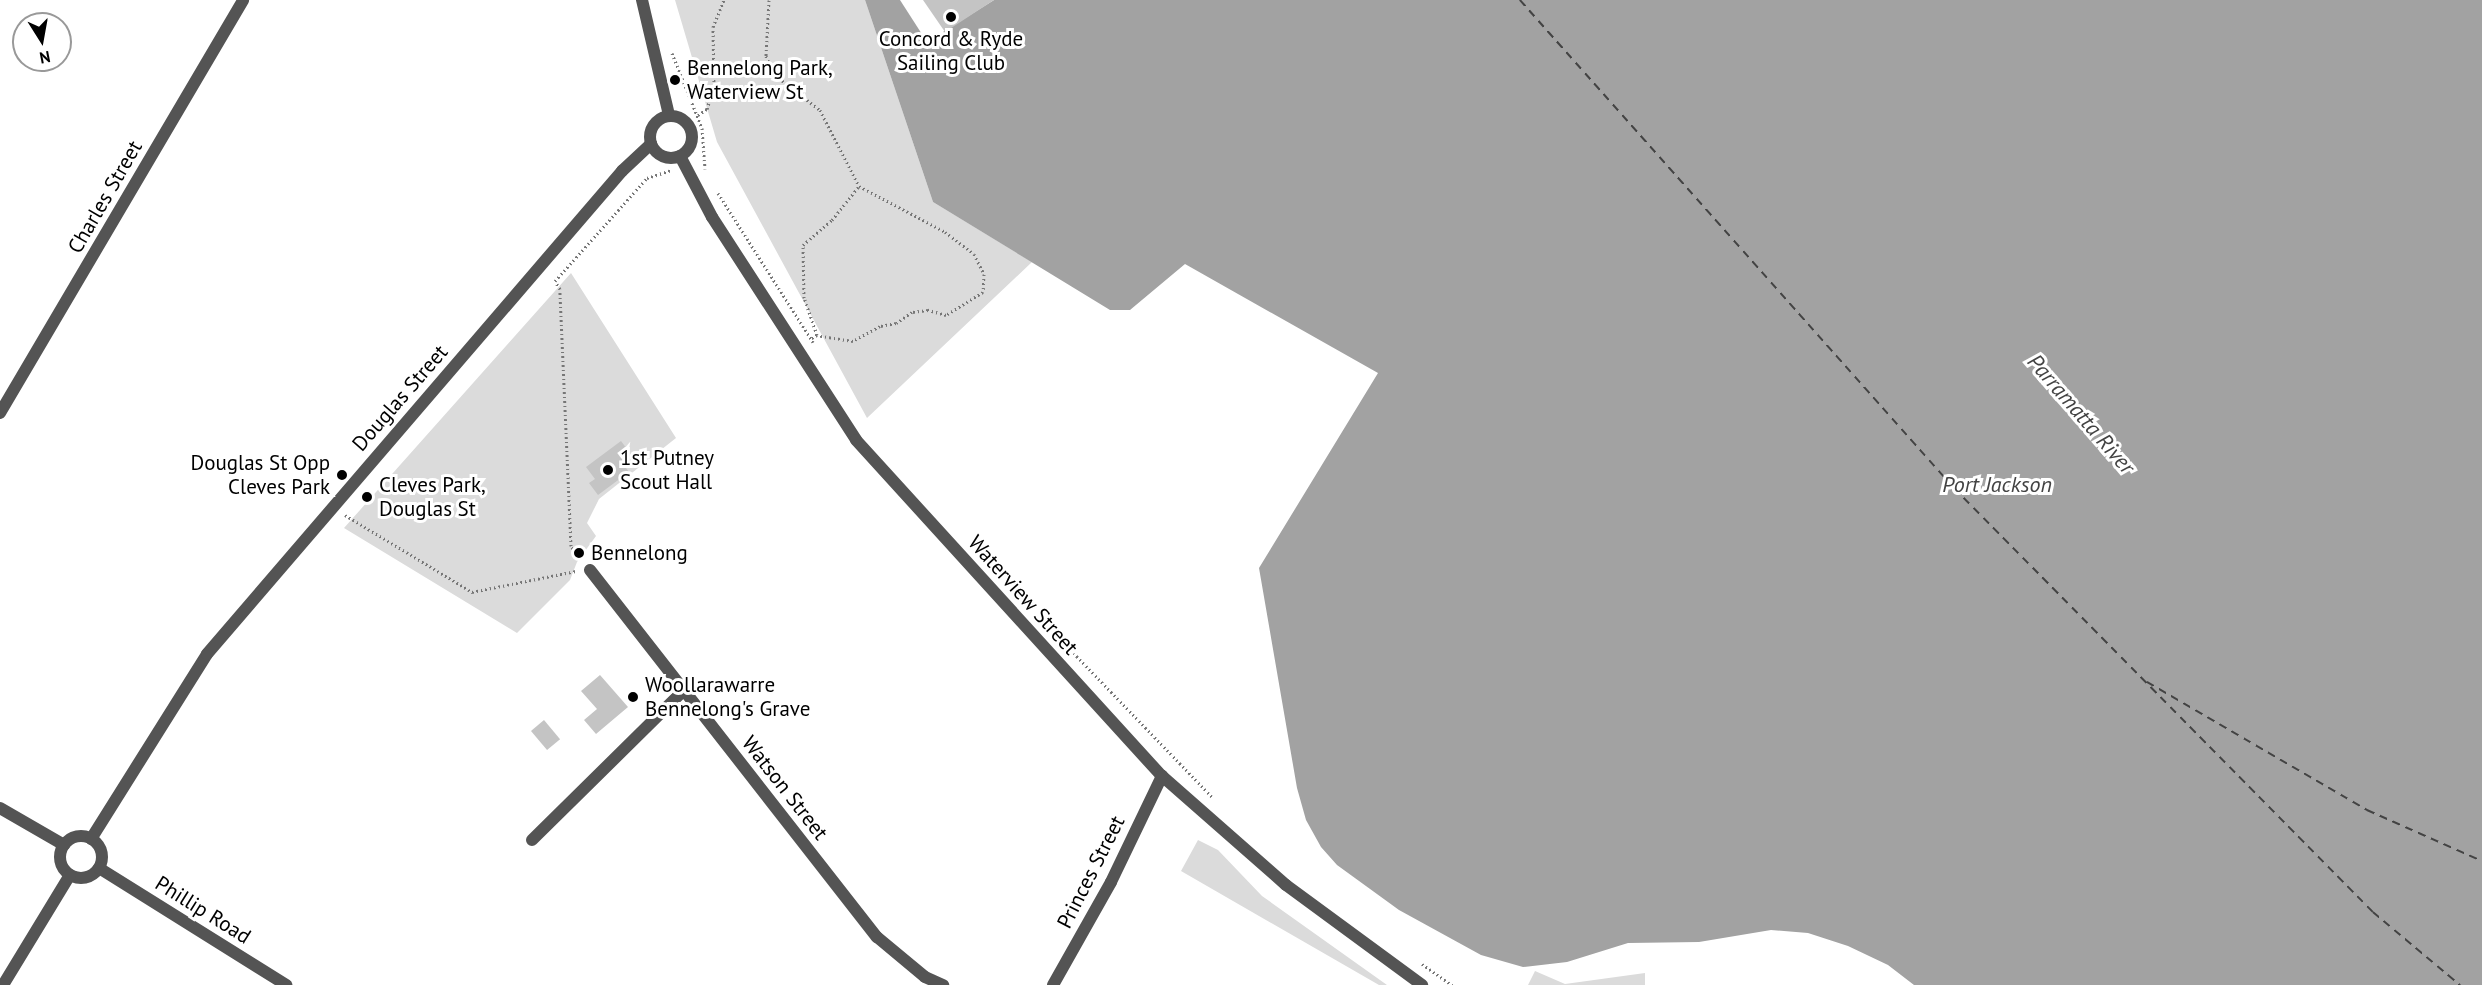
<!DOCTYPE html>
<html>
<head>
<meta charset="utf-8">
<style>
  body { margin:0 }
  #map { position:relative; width:2482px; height:985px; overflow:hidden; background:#fff; font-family:"PT Sans",sans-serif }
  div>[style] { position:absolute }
  .green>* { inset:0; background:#dbdbdb }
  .water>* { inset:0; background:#a2a2a2 }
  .pier>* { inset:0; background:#fff }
  .ferry>* { height:1.5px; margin-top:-0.75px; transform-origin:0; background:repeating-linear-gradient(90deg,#434343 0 8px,transparent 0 14px) }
  .building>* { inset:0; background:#c4c4c4; transform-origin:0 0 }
  .path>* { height:3px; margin-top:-1.5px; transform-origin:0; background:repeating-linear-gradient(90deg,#767676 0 1.5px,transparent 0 4.5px) }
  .street>* { height:12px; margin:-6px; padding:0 6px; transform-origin:6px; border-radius:6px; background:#545454 }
  .street>.ring { margin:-6px; padding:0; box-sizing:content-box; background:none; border:12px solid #545454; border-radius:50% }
  .dots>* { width:16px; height:16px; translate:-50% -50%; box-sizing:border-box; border:3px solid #fff; border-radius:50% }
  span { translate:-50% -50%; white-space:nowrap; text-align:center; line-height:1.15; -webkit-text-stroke:6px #fff; paint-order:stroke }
  .poi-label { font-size:21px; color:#000 }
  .left { translate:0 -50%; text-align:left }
  .right { translate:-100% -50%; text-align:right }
  .street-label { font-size:21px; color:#000 }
  .water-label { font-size:22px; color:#434343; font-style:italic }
  .north { position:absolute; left:12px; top:12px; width:60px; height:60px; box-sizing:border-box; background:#fff; border:2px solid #999; border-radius:50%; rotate:169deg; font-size:16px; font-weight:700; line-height:24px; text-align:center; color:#000 }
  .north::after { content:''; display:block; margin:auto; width:21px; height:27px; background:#000; clip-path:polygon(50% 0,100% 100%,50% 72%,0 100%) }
</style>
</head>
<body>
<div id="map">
  <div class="green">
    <i style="clip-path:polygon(675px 0,865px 0,933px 202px,1032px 262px,867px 418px,717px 142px)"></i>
    <i style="clip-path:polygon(571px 273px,676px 438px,599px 499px,587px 523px,596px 536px,577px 562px,570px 580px,517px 633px,344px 528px)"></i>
    <i style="clip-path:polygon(1198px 840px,1218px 850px,1262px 896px,1387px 985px,1379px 985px,1181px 871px)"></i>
    <i style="clip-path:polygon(1535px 971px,1565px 984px,1645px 973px,1645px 985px,1528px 985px)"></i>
  </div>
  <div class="water">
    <i style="clip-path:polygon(865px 0,2482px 0,2482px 985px,1914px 985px,1888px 965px,1848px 946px,1808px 933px,1771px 930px,1699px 942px,1628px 943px,1567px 962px,1523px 967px,1481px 955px,1399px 910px,1337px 865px,1321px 847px,1306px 820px,1297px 788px,1259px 568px,1378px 373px,1185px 264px,1130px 310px,1110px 310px,933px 202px)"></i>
  </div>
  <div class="pier">
    <i style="clip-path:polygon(900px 0,994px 0,927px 42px)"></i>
  </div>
  <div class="ferry">
    <i style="left:1520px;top:0;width:653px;rotate:48.35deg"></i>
    <i style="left:1954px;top:488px;width:596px;rotate:45.34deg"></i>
    <i style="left:2373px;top:912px;width:114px;rotate:40deg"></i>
    <i style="left:2147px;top:682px;width:255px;rotate:30.2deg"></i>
    <i style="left:2367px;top:810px;width:126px;rotate:23.9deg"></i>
  </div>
  <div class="building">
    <i style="clip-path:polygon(923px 0,994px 0,945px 32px)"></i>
    <i style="clip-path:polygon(621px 441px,636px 461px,626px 468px,629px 472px,598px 495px,589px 483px,595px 479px,586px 467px)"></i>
    <i style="clip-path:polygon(600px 675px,628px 707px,596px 734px,584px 720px,597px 709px,581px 691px)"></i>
    <i style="left:544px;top:720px;width:25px;height:17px;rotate:50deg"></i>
  </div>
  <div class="path">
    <i style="left:769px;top:0;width:56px;rotate:93.1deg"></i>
    <i style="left:766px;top:56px;width:21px;rotate:65deg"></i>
    <i style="left:775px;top:75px;width:57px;rotate:37.9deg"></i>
    <i style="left:820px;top:110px;width:85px;rotate:62.8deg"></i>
    <i style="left:859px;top:186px;width:98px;rotate:28.1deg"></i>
    <i style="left:945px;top:232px;width:36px;rotate:37deg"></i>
    <i style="left:974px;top:254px;width:22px;rotate:63deg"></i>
    <i style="left:984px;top:274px;width:18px;rotate:93deg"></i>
    <i style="left:983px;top:292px;width:44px;rotate:148.1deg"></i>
    <i style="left:946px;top:315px;width:19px;rotate:-164deg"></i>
    <i style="left:928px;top:310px;width:16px;rotate:173deg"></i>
    <i style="left:912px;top:312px;width:19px;rotate:145deg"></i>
    <i style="left:896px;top:323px;width:16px;rotate:169deg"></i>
    <i style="left:880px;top:326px;width:31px;rotate:151deg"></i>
    <i style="left:853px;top:341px;width:36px;rotate:-171deg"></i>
    <i style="left:817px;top:335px;width:8px;rotate:150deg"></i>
    <i style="left:672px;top:53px;width:81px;rotate:68.2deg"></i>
    <i style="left:702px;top:128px;width:41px;rotate:85.8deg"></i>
    <i style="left:698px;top:115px;width:11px;rotate:-34deg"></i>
    <i style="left:707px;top:109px;width:24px;rotate:-73deg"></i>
    <i style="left:714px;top:86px;width:59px;rotate:-91deg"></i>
    <i style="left:713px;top:27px;width:29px;rotate:-68deg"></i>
    <i style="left:718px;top:193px;width:177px;rotate:57.5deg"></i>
    <i style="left:817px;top:335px;width:39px;rotate:-109deg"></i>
    <i style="left:804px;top:298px;width:53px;rotate:-91.1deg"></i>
    <i style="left:803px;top:245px;width:38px;rotate:-41deg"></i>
    <i style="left:832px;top:220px;width:43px;rotate:-51.5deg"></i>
    <i style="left:345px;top:515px;width:149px;rotate:31.2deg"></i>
    <i style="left:472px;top:592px;width:106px;rotate:-11.4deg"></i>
    <i style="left:581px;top:559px;width:16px;rotate:-128deg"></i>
    <i style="left:571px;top:546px;width:257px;rotate:-92.5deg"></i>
    <i style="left:560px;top:289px;width:9px;rotate:-122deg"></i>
    <i style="left:555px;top:281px;width:138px;rotate:-48.2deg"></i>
    <i style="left:647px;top:178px;width:25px;rotate:-18deg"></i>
    <i style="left:1064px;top:643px;width:215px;rotate:46.1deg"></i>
    <i style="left:1422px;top:964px;width:37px;rotate:35deg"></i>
  </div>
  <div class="street">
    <i style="left:642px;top:0;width:118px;rotate:76.8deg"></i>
    <i class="ring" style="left:650px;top:116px;width:30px;height:30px"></i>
    <i style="left:680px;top:156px;width:69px;rotate:62.3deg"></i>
    <i style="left:712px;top:217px;width:265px;rotate:57.1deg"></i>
    <i style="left:856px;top:440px;width:454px;rotate:47.7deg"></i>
    <i style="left:1162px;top:776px;width:165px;rotate:41.3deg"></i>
    <i style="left:1286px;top:885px;width:169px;rotate:36.3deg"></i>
    <i style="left:0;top:413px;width:479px;rotate:-59.5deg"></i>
    <i style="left:590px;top:570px;width:466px;rotate:52deg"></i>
    <i style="left:877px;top:937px;width:62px;rotate:39.8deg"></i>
    <i style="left:925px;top:977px;width:20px;rotate:24deg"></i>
    <i style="left:0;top:808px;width:74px;rotate:30deg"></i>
    <i class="ring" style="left:60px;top:836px;width:30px;height:30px"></i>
    <i style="left:91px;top:839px;width:218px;rotate:-57.9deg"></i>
    <i style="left:207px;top:654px;width:637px;rotate:-49.33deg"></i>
    <i style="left:622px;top:171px;width:40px;rotate:-43deg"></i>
    <i style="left:532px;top:840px;width:211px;rotate:-44.6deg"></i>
    <i style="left:99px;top:868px;width:221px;rotate:32deg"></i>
    <i style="left:3px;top:985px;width:129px;rotate:-58.7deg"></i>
    <i style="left:1053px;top:985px;width:118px;rotate:-60.6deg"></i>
    <i style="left:1111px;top:882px;width:118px;rotate:-64.3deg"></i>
  </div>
  <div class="dots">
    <i style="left:951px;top:17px;background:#000"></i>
    <i style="left:675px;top:80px;background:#000"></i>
    <i style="left:608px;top:470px;background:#000"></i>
    <i style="left:342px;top:475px;background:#000"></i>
    <i style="left:367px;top:497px;background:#000"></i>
    <i style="left:579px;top:553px;background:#000"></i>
    <i style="left:633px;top:697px;background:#000"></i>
  </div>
  <div class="poi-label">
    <span style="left:951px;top:51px">Concord &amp; Ryde<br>Sailing Club</span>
    <span class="left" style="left:687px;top:80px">Bennelong Park,<br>Waterview St</span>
    <span class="left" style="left:620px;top:470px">1st Putney<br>Scout Hall</span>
    <span class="right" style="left:330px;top:475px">Douglas St Opp<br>Cleves Park</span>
    <span class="left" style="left:379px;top:497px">Cleves Park,<br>Douglas St</span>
    <span class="left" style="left:591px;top:553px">Bennelong</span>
    <span class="left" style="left:645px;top:697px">Woollarawarre<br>Bennelong's Grave</span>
  </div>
  <div class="street-label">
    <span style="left:105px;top:197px;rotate:-60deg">Charles Street</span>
    <span style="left:400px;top:398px;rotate:-49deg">Douglas Street</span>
    <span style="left:1023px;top:595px;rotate:48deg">Waterview Street</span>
    <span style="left:785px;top:788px;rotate:52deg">Watson Street</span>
    <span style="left:1091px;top:872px;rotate:-63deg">Princes Street</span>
    <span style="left:203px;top:910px;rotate:32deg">Phillip Road</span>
  </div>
  <div class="water-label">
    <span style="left:2081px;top:414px;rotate:49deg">Parramatta River</span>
    <span style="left:1997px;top:485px">Port Jackson</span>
  </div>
  <div class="north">N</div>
</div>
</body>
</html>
